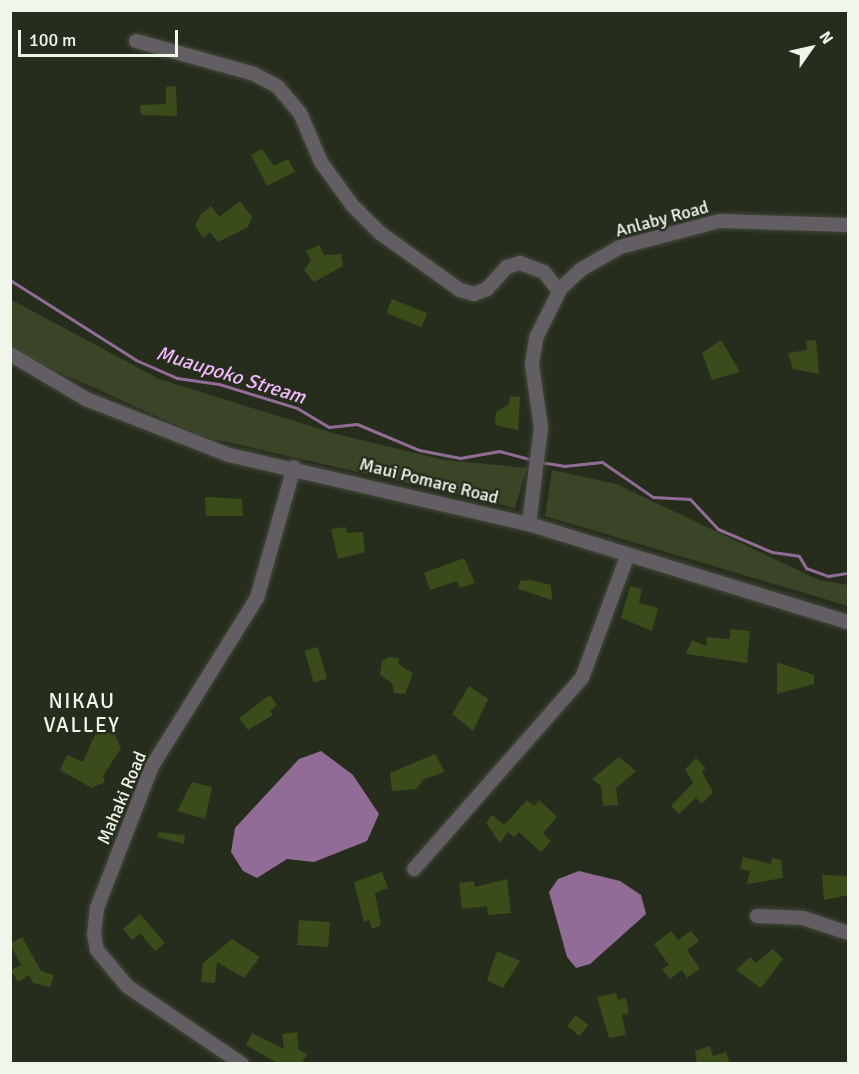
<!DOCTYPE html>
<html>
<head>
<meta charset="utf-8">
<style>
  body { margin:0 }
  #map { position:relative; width:859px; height:1074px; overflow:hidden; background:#272d1d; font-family:Signika,sans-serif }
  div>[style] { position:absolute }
  .green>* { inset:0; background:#3a4528 }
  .water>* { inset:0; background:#916c97 }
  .stream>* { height:3px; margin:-1.5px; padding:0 1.5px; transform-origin:1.5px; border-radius:1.5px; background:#916c97 }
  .building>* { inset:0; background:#3a4c1a; transform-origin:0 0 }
  .roads { filter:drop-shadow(0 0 2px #43493a) drop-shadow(0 0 2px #43493a) }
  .minor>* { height:14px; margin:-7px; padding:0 7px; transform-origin:7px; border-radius:7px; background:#635d64 }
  span { translate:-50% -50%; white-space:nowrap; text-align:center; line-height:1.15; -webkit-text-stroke:5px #272d1d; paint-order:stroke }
  .street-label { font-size:18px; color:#f1f6eb }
  .water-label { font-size:20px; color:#efb8fa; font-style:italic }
  .quarter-label { font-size:21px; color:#f1f6eb; letter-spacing:1.5px }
  .frame { position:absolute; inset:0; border:12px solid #f1f6eb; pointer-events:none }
  .north { position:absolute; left:781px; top:18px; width:60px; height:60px; -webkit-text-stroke:4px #272d1d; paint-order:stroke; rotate:56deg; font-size:16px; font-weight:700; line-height:24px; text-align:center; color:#f1f6eb }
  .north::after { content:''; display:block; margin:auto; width:21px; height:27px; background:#f1f6eb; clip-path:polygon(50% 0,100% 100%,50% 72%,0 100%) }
  .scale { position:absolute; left:18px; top:30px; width:160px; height:27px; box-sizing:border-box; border:3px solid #f1f6eb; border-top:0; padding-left:8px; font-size:18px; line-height:21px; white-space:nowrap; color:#f1f6eb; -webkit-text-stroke:4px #272d1d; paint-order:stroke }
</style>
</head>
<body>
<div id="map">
  <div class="green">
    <i style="clip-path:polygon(10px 299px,159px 379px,336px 434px,444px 460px,527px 468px,515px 508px,201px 436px,30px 359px,11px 345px)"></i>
    <i style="clip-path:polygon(552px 470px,616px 484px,819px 580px,848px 585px,848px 606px,545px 516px)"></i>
  </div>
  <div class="water">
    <i style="clip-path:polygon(321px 751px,353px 775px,379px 814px,367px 841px,314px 862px,287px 859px,257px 878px,243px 871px,231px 852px,235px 828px,299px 759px)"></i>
    <i style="clip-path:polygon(579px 871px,620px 881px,641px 895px,646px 914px,590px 964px,576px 968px,567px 957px,549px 892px,558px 879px)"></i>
  </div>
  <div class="stream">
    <i style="left:10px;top:280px;width:149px;rotate:32.4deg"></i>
    <i style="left:136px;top:360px;width:45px;rotate:23.7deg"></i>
    <i style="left:177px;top:378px;width:42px;rotate:8.1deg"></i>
    <i style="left:219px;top:384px;width:82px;rotate:17.1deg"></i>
    <i style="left:297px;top:408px;width:37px;rotate:31deg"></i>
    <i style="left:329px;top:427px;width:28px;rotate:-6deg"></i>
    <i style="left:357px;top:424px;width:67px;rotate:22.8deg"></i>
    <i style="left:419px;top:450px;width:42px;rotate:11deg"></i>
    <i style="left:460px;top:458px;width:40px;rotate:-10deg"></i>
    <i style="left:499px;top:451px;width:35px;rotate:15deg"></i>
    <i style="left:540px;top:462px;width:24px;rotate:9deg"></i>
    <i style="left:564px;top:466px;width:38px;rotate:-6deg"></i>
    <i style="left:602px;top:462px;width:62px;rotate:34.5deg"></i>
    <i style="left:653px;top:497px;width:37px;rotate:3deg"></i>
    <i style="left:690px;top:499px;width:41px;rotate:47deg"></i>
    <i style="left:718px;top:529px;width:59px;rotate:23.1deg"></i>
    <i style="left:772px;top:552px;width:27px;rotate:8deg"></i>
    <i style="left:799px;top:556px;width:14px;rotate:60deg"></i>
    <i style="left:806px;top:568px;width:23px;rotate:20deg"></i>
    <i style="left:828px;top:576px;width:20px;rotate:-9deg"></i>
  </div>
  <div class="building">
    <i style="clip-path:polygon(176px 86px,177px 116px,141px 115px,140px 105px,166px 104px,166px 87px)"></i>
    <i style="clip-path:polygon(262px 149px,274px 166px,288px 159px,295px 172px,267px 186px,251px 155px)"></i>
    <i style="clip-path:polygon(240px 201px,252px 217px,248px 227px,218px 242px,210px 232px,203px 238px,195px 226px,201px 214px,211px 206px,219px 217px)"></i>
    <i style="clip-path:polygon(319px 245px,324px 255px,341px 254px,343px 266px,314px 282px,304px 270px,311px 261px,306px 251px)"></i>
    <i style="left:392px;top:299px;width:38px;height:15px;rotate:22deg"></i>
    <i style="clip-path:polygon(721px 340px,740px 372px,712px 380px,702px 353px)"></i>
    <i style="clip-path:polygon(816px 340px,819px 374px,793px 369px,788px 353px,807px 350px,806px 341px)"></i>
    <i style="clip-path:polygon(510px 396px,520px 397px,518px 430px,495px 425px,496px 412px,509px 404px)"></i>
    <i style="clip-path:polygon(205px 497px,242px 499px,243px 516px,206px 516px)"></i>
    <i style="clip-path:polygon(346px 527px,347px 533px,363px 532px,365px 552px,338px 559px,331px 529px)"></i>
    <i style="clip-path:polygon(464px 558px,475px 583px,460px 588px,457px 581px,430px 590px,424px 573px)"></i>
    <i style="clip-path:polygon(530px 580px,551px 585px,552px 600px,518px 589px,520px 581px)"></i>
    <i style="clip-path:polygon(630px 586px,642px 589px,639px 603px,658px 608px,652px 631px,621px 618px)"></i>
    <i style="clip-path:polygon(730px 629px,750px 631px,747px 663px,686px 654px,692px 640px,706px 646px,707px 637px,730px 639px)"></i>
    <i style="left:318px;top:647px;width:33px;height:14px;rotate:74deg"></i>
    <i style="clip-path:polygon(389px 657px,399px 658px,398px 664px,413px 673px,405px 694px,394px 693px,392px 683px,380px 675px,382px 661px)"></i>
    <i style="clip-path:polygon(777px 662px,814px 675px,814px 684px,777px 694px)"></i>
    <i style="clip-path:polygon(469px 686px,488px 699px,473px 731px,452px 714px)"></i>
    <i style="clip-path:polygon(270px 695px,277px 705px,270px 711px,273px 715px,248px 730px,239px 718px)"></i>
    <i style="clip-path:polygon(97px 730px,115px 734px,121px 748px,103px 776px,105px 782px,92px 788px,60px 770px,67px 755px,83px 762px)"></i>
    <i style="clip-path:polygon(435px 754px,445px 772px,424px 779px,416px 789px,392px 791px,390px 773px)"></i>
    <i style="clip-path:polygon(619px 757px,636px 771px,616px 788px,618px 805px,603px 806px,601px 786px,592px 779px)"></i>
    <i style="clip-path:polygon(696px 758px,706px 768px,702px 772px,713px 792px,702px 804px,696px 798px,679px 814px,671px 806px,693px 783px,685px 769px)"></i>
    <i style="clip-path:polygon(192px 782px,212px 787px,205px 819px,177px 811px)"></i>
    <i style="clip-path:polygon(527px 800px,534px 806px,539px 800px,557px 817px,543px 833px,551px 841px,541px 852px,519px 832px,514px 837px,508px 832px,500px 843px,486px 823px,492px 815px,504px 825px)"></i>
    <i style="clip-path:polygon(158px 832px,185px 835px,184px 844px,157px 837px)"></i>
    <i style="clip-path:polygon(743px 857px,771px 864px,772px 858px,781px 860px,783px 878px,747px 884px,750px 871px,740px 869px)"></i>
    <i style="clip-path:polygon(382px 872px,388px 888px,375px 893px,381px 925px,372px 929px,369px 920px,364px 922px,354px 882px)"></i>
    <i style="clip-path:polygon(822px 875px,849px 876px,849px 895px,824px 900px)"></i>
    <i style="clip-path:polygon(507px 879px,511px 913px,488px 915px,487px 906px,462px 909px,459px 883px,474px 881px,475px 887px)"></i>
    <i style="clip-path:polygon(140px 914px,165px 943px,155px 951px,140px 933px,132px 940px,123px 929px)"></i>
    <i style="left:299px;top:920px;width:31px;height:25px;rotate:4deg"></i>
    <i style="clip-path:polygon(671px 931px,678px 940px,691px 931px,699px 941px,687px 950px,700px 969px,687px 978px,682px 970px,670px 979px,662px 969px,669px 965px,654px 944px)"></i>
    <i style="clip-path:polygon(22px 937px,41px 971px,54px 975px,50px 987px,33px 983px,29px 975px,18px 982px,11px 970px,21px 965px,10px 944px)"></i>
    <i style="clip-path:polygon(232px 939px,260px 957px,244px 978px,217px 962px,215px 983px,201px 982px,203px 963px)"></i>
    <i style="clip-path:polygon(773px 949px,783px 959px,761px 988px,736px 970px,750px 957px,756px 963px)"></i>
    <i style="clip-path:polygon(497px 951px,520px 961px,503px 988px,487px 980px)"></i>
    <i style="clip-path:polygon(616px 993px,618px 1000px,626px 998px,629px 1013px,622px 1015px,626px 1035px,609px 1038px,597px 997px)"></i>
    <i style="left:576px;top:1015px;width:16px;height:14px;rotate:40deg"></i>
    <i style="clip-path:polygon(297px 1032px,299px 1050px,307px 1054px,301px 1064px,279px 1064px,246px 1045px,252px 1033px,284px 1049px,282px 1034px)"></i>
    <i style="clip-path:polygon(710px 1046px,713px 1056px,726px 1052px,730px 1064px,697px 1064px,695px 1051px)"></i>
  </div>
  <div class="roads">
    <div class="minor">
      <i style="left:136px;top:41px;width:123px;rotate:15.6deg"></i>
      <i style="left:254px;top:74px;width:27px;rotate:28deg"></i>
      <i style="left:278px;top:87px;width:34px;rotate:50deg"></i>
      <i style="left:300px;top:113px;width:53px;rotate:66.8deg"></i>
      <i style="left:321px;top:162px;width:53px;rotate:54.2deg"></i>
      <i style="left:352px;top:205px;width:40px;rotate:45deg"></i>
      <i style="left:380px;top:233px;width:98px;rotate:35.5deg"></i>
      <i style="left:460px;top:290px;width:15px;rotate:16deg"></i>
      <i style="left:474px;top:294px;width:14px;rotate:-21deg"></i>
      <i style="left:487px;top:289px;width:30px;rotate:-48deg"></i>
      <i style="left:507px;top:267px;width:14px;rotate:-17deg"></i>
      <i style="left:520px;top:263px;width:26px;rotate:21deg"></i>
      <i style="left:544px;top:272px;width:24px;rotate:52deg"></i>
      <i style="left:10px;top:354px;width:88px;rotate:30.6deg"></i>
      <i style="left:86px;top:399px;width:154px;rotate:21.4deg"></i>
      <i style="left:229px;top:455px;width:308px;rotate:13deg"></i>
      <i style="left:529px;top:524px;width:334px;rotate:17.1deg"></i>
      <i style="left:529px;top:524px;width:97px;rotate:-82.9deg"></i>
      <i style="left:541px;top:428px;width:65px;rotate:-98deg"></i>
      <i style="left:532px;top:364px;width:26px;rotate:-81deg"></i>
      <i style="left:536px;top:338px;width:56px;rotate:-63.4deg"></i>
      <i style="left:561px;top:288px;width:26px;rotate:-43deg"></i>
      <i style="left:580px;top:270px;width:46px;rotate:-29.9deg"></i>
      <i style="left:620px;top:247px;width:103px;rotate:-14.6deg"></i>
      <i style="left:720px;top:221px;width:128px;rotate:1.8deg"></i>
      <i style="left:414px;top:869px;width:254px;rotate:-48.7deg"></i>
      <i style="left:582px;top:678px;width:129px;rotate:-69.6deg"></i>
      <i style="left:757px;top:916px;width:46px;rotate:2.5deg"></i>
      <i style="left:803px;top:918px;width:47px;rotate:18.4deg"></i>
      <i style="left:242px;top:1064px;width:139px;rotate:-145.9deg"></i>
      <i style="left:127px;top:986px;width:47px;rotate:-129.8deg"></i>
      <i style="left:97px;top:950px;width:15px;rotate:-101deg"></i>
      <i style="left:94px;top:935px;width:27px;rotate:-84deg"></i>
      <i style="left:97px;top:908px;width:152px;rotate:-68.8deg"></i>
      <i style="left:152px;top:766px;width:198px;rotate:-58deg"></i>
      <i style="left:257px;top:598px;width:136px;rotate:-74.2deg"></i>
    </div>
  </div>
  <div class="street-label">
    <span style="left:662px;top:219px;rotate:-15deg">Anlaby Road</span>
    <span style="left:429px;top:481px;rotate:14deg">Maui Pomare Road</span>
    <span style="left:122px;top:798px;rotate:-67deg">Mahaki Road</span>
  </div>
  <div class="water-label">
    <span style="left:231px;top:375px;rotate:17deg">Muaupoko Stream</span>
  </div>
  <div class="quarter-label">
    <span style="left:82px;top:713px">NIKAU<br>VALLEY</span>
  </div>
  <div class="frame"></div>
  <div class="north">N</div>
  <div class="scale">100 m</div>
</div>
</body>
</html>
